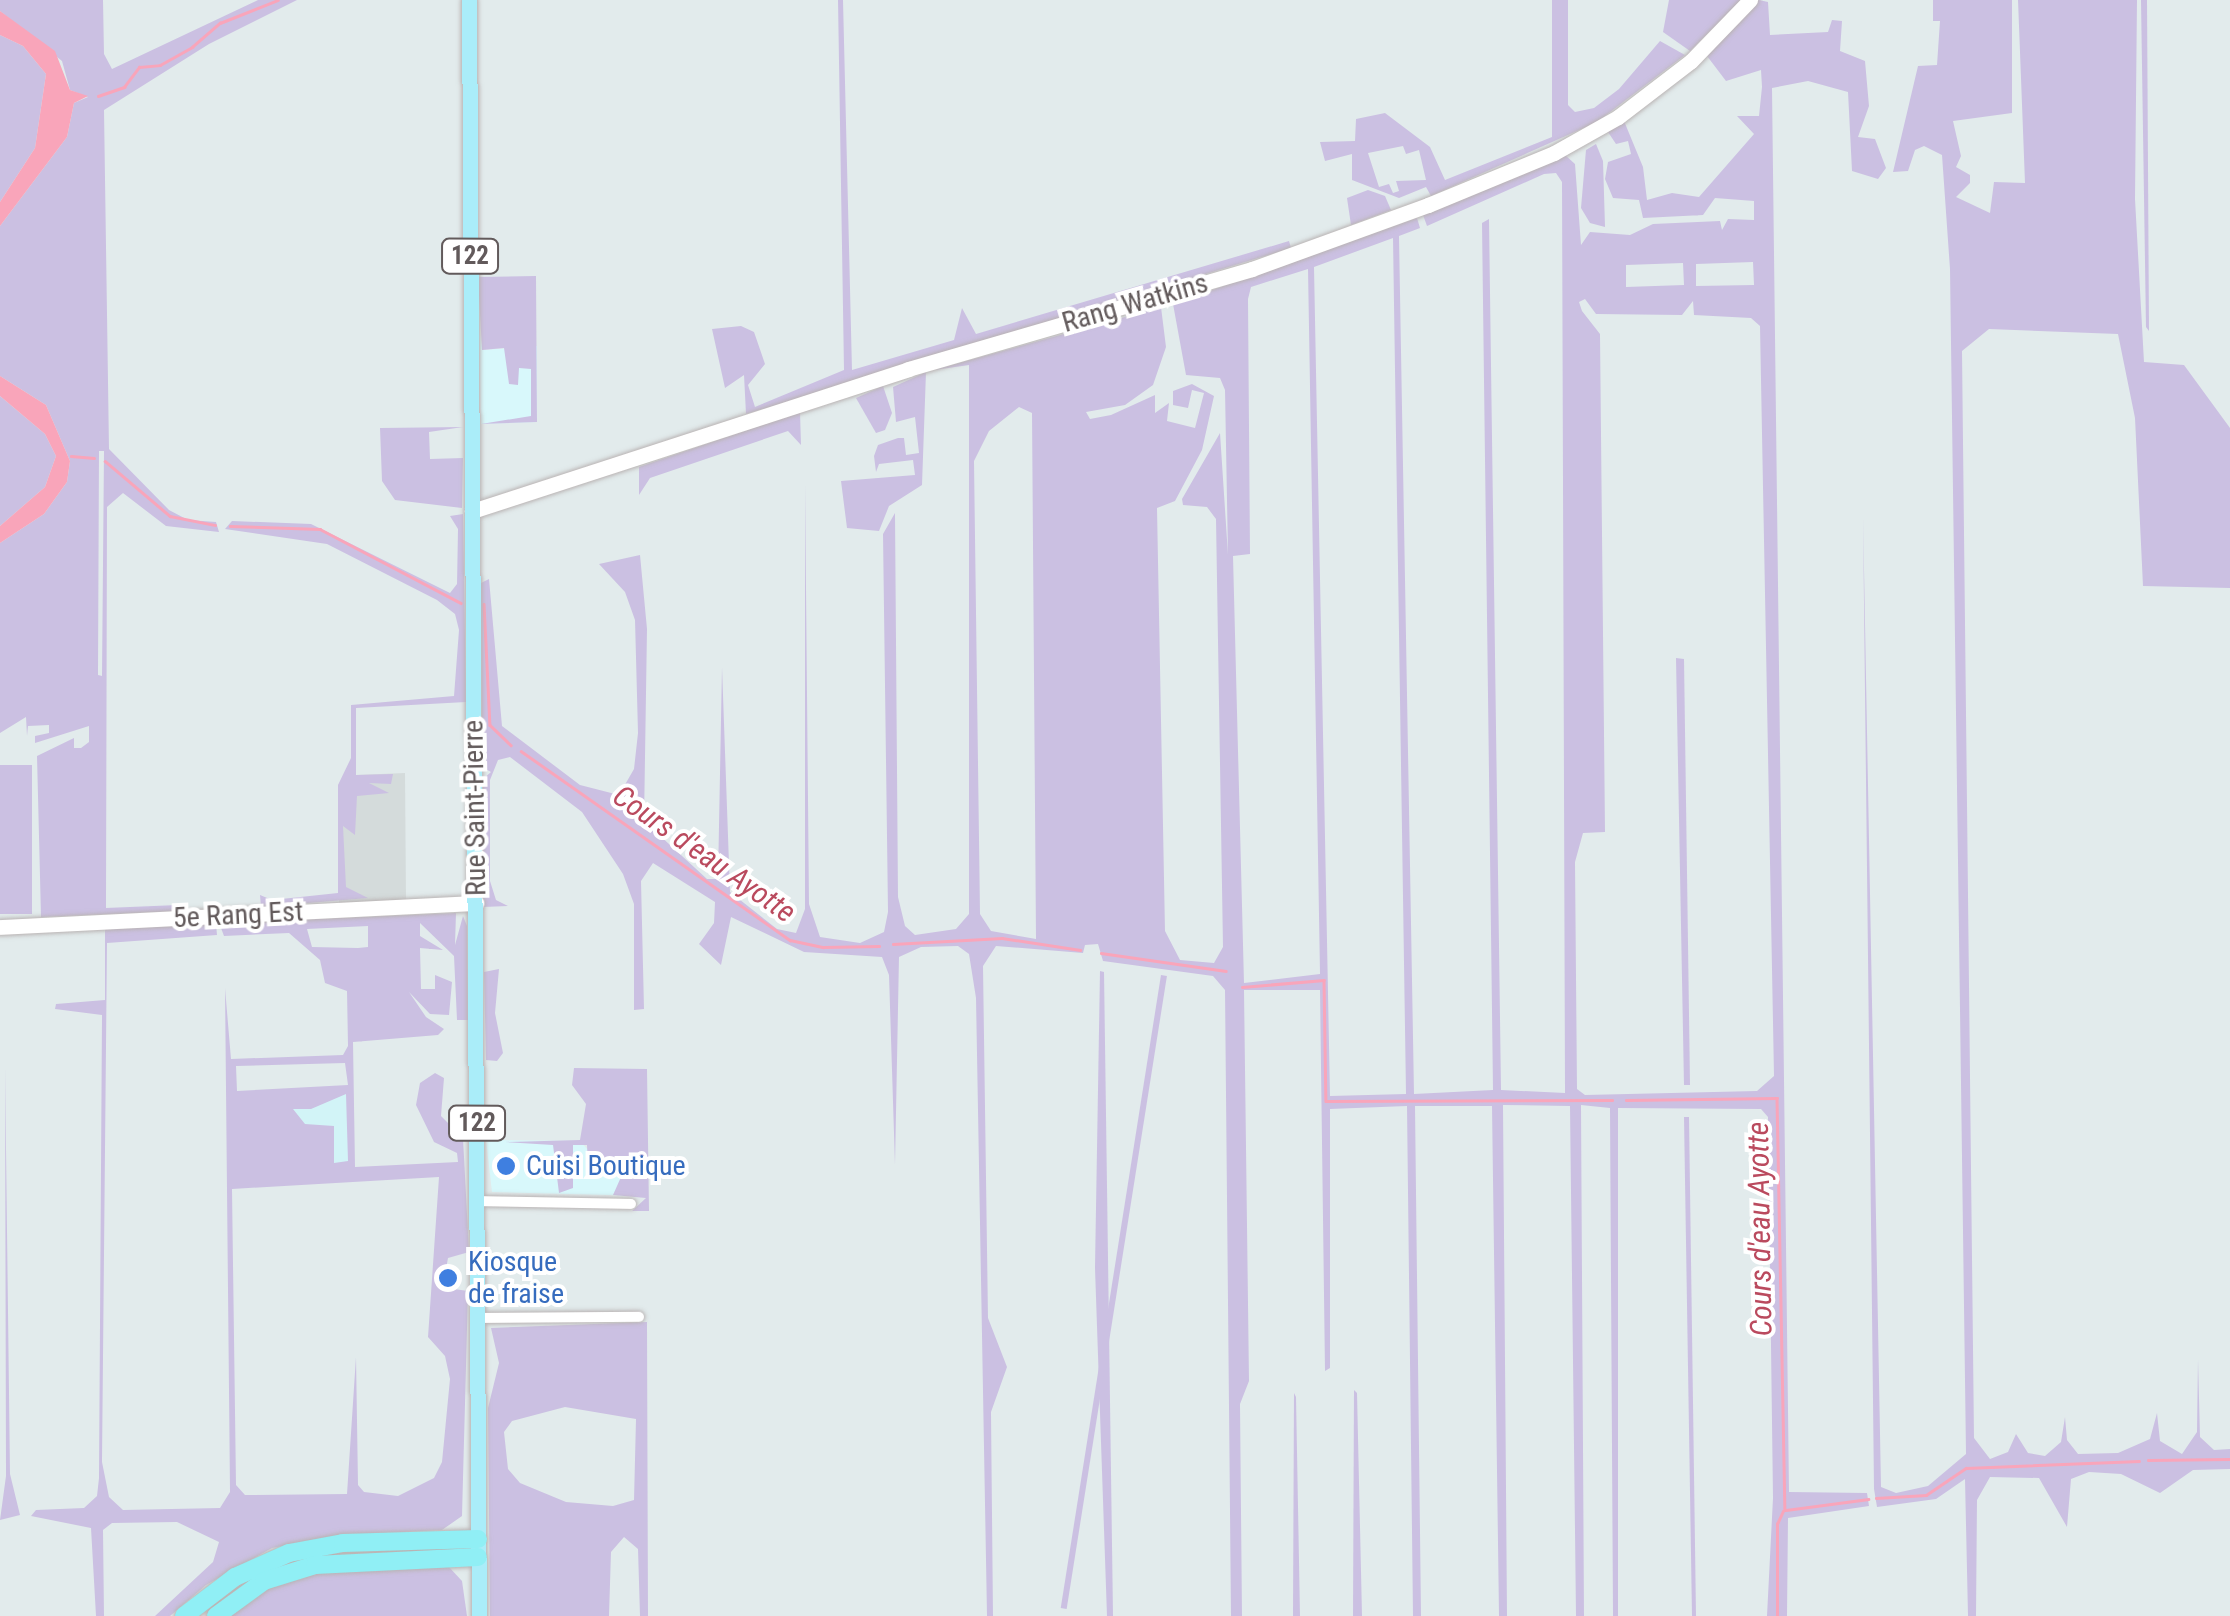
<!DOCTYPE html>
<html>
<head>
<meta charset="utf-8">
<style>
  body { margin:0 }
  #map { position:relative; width:2230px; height:1616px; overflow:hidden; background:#e2ebec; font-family:"Roboto Condensed",sans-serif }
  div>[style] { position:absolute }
  .commercial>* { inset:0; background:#d8f8fb }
  .industrial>* { inset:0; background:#d4dbdb }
  .green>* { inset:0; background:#cbc0e2; transform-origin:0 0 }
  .sand>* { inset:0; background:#d2f4f7 }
  .water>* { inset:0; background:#f9a5ba }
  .stream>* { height:2.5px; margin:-1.25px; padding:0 1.25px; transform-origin:1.25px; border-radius:1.25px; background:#f9a5ba }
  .roads { filter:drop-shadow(0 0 2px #b9b3b3) drop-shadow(0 0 2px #b9b3b3) }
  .street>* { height:10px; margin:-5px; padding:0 5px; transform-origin:5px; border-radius:5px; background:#fff }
  .secondary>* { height:15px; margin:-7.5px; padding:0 7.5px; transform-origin:7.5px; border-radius:7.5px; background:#fff }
  .primary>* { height:15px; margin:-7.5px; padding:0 7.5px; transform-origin:7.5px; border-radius:7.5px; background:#aaedf9 }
  .highway>* { height:18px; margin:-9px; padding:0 9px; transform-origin:9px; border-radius:9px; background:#90eff5 }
  .dots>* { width:28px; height:28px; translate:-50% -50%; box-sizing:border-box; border:5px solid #fff; border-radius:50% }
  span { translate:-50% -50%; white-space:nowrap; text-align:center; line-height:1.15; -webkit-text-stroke:8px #fff; paint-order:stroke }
  .shield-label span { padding:2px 8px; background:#fff; border:2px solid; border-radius:8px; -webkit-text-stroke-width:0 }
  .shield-label { font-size:25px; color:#625a5b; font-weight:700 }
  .street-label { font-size:28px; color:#625a5b }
  .shop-label { font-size:28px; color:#366cbe }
  .left { translate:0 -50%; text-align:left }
  .water-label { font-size:30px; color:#ba4a5e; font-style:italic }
</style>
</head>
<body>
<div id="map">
  <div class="commercial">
    <i style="clip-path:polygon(479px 331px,483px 350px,537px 346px,537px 422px,481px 424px)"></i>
    <i style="clip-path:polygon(486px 1140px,580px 1141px,588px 1150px,611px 1150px,648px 1196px,492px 1192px)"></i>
  </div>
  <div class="industrial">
    <i style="clip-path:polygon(405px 773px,406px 900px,339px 903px,338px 785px,356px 775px)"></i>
  </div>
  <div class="green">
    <i style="clip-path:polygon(evenodd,0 0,103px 0,104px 54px,112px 69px,258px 0,297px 0,209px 44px,104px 110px,109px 449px,169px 510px,188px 520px,216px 522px,219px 532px,166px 526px,123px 493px,107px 507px,106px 908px,178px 905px,178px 911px,41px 917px,37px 756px,74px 738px,74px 748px,81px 748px,89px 742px,89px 726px,35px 743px,35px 736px,49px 733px,49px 725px,28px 726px,27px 736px,26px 717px,0 733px,0 543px,44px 514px,67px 482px,70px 461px,46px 405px,0 376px,0 226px,67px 137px,74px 103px,88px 97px,70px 90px,62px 61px,0 11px,0 0,99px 451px,104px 451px,102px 676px,98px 675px,99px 451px)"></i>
    <i style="clip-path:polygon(838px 0,843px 0,852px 370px,954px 340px,962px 308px,976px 334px,1289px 241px,1291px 248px,746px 414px,744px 375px,725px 388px,712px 329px,741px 326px,754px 332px,765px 364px,748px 385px,755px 407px,844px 370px)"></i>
    <i style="clip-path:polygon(evenodd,1552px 0,1568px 0,1568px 105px,1575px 112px,1594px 108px,1619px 89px,1660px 41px,1685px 55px,1597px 122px,1431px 196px,1426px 187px,1399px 198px,1352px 180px,1352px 154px,1325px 161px,1320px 142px,1355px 141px,1356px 119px,1385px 113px,1430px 147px,1445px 180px,1552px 137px,1552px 0,1403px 146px,1406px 154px,1419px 150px,1426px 180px,1396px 181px,1399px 191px,1393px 193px,1389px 184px,1379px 187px,1368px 153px,1403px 146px)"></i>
    <i style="clip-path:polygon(1669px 0,1741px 0,1690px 51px,1663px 32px)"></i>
    <i style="clip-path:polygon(evenodd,1759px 0,1768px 2px,1770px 35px,1828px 32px,1832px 20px,1842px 21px,1840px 51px,1865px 61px,1869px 106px,1858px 137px,1875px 139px,1886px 168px,1878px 179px,1852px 171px,1848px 92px,1808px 81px,1772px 88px,1789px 1492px,1867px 1493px,1869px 1506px,1788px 1518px,1787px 1616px,1767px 1616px,1773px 1498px,1768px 1117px,1761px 1109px,1618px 1108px,1618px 1616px,1613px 1616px,1610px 1108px,1581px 1105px,1584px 1616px,1576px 1616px,1570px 1106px,1503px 1105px,1507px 1616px,1499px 1616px,1492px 1106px,1415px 1106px,1421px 1616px,1413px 1616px,1407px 1106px,1330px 1109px,1330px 1368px,1325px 1371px,1320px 990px,1244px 990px,1249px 1381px,1240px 1404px,1242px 1616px,1231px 1616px,1225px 990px,1213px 976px,1103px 961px,1098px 944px,1085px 945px,1083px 953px,996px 946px,983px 966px,988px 1318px,1007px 1367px,991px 1412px,993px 1616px,987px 1616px,976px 998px,969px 954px,958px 946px,921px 947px,899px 957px,895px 1165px,889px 975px,882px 957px,804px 952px,731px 917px,721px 965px,699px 944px,714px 923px,715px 902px,653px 863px,641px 881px,644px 1009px,634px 1010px,634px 904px,623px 874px,582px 812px,510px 757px,498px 760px,490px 780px,490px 881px,496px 900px,508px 906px,483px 907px,483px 779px,491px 772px,482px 767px,481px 583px,489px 579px,502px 726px,580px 785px,619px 795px,634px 769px,638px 733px,635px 620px,625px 592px,599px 564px,640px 555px,647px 629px,644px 821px,707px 879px,718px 879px,722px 667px,730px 892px,777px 929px,796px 933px,805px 909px,805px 482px,809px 904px,820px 937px,860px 943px,884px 932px,888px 912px,883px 534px,895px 513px,898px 897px,905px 926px,915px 935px,956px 929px,969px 914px,969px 365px,934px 370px,1161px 307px,1166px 347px,1153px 385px,1125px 405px,1086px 412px,1090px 419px,1111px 415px,1155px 395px,1155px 413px,1169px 403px,1167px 421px,1195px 428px,1204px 393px,1192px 390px,1188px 408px,1173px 405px,1173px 391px,1192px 384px,1214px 396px,1202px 450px,1175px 501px,1157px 508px,1165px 931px,1180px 960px,1214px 963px,1223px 947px,1216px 519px,1207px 507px,1183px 505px,1182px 499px,1220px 433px,1228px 555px,1225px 390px,1220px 378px,1186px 375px,1173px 304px,1417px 218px,1420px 228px,1399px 236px,1414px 1094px,1493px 1090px,1482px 223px,1489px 219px,1501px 1090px,1565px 1093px,1562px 182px,1556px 173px,1544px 174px,1427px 226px,1423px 215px,1565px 155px,1575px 164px,1581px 245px,1590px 232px,1630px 235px,1653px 224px,1720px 221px,1722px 230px,1728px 219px,1754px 220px,1754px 201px,1715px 198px,1703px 215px,1643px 218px,1639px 200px,1613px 198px,1605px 179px,1608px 162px,1631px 154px,1628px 141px,1616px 144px,1608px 132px,1624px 121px,1643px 167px,1647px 200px,1672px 193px,1699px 197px,1754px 134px,1737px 116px,1759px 116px,1762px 87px,1761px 70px,1726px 81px,1707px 56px,1759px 0,1393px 238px,1406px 1094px,1330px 1096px,1314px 267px,1393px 238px,1759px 0,1753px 262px,1754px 285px,1696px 286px,1696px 264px,1753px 262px,1759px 0,1683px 263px,1684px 285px,1626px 287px,1626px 265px,1683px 263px,1759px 0,1308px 269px,1320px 974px,1244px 983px,1233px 556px,1250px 554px,1248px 299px,1251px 287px,1308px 269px,1759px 0,1585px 299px,1596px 314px,1682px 315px,1693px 301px,1694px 315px,1751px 318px,1760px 326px,1774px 1076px,1757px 1091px,1585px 1095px,1577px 1089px,1575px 862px,1583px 833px,1605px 832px,1600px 334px,1582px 311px,1579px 302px,1585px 299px,1759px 0,1019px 407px,1032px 413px,1036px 939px,991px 931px,980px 914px,974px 461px,989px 431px,1019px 407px)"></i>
    <i style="clip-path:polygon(1933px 0,2012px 0,2012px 113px,1953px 121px,1961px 156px,1956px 167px,1970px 175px,1970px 183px,1956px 197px,1990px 213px,1994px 182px,2025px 183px,2018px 0,2137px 0,2135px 199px,2144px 362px,2184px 365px,2230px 428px,2230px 588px,2143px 586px,2135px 418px,2118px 334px,1989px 329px,1962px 351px,1974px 1438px,1990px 1459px,2008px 1452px,2016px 1434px,2028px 1453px,2045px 1456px,2061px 1442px,2065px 1417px,2067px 1440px,2078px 1454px,2118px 1453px,2150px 1439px,2157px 1413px,2160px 1441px,2182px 1454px,2197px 1432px,2198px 1359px,2200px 1437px,2214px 1450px,2230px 1449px,2230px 1469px,2193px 1470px,2160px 1493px,2121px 1474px,2089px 1472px,2071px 1479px,2067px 1527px,2039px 1478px,1990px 1477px,1977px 1500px,1976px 1616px,1968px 1616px,1965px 1479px,1936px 1499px,1877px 1507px,1874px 1489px,1863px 515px,1881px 1487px,1896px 1493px,1928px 1486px,1966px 1454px,1950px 269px,1942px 155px,1924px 146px,1915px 150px,1908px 171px,1893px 172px,1918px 66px,1937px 65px,1940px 21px,1933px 21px)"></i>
    <i style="clip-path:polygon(2141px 0,2147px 0,2149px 331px,2146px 327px)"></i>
    <i style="clip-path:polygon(0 35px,23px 46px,46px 74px,35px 148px,0 202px)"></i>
    <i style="clip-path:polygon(1596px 144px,1603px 161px,1605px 227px,1590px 223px,1581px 208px,1586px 150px)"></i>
    <i style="clip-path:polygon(1368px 190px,1385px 196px,1391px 210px,1351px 225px,1347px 198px)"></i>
    <i style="clip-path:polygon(536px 276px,537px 422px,481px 424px,531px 416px,531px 369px,519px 368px,518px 385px,509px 384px,504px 348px,482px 350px,478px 277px)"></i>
    <i style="clip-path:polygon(926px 372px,922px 485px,889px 506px,879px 531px,847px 528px,841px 481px,915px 475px,913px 460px,879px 464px,876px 472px,874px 456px,878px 445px,898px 438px,904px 438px,906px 455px,919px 453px,915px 417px,896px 422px,893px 387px)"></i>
    <i style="clip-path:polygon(883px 386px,892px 413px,885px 430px,876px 433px,856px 398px)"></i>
    <i style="clip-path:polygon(0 396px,45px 434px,56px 456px,45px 487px,0 526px)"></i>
    <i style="clip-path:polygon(800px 412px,801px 445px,788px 431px,650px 478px,639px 495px,639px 467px)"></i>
    <i style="clip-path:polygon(463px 427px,429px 432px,430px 459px,463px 458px,462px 508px,395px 500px,382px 481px,380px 428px)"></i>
    <i style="clip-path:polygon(463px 514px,466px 702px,356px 708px,356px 775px,393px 774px,391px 784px,369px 783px,389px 793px,357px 796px,355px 835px,343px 826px,346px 887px,368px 898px,261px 907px,260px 895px,272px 900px,338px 893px,338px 785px,351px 758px,351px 705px,454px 696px,459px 630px,455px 614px,437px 600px,327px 544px,225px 529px,232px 521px,311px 524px,450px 593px,457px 584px,458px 529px,450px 516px)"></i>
    <i style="clip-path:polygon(1676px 658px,1684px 659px,1690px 1085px,1684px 1085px)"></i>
    <i style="left:32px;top:765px;width:149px;height:32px;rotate:90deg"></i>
    <i style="clip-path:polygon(evenodd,456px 913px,455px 945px,463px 916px,467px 926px,468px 1020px,457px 1020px,454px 956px,420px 923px,420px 936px,443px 950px,420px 948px,421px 989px,435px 989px,435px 975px,452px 982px,449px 1015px,430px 1014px,409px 992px,426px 1017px,444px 1029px,438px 1035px,353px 1042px,355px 1167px,458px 1162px,457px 1153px,434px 1142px,416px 1105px,420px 1083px,435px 1073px,444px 1078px,441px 1116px,463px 1138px,469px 1252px,448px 1258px,444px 1280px,447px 1288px,468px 1291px,462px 1516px,442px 1530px,341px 1535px,272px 1548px,206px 1585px,170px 1616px,155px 1616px,213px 1562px,219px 1542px,177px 1522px,112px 1523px,103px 1530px,104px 1616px,96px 1616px,91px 1528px,31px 1516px,36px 1510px,84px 1508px,97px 1496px,99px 1478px,102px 1015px,55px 1009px,56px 1004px,105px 1000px,105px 929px,216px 924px,217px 935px,107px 943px,102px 1462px,109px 1497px,123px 1510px,220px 1508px,230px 1492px,225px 988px,231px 1059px,343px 1055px,348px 1046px,347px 991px,325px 983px,320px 960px,289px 933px,224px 936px,221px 928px,225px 923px,456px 913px,368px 926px,368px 947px,358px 948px,312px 947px,307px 929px,368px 926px,456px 913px,345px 1063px,348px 1085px,237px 1091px,236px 1066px,345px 1063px,456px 913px,439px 1177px,428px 1337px,445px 1356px,450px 1379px,442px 1462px,434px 1478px,398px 1496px,364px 1492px,358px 1485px,356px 1357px,347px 1494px,245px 1495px,236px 1485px,232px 1189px,439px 1177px)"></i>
    <i style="clip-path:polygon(499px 969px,495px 1013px,503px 1053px,497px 1061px,486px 1060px,484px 972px)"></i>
    <i style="clip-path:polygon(1100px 971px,1104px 972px,1113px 1616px,1107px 1616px,1095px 1268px)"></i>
    <i style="left:1161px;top:975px;width:6px;height:641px;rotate:9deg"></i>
    <i style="clip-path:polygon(5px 1066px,10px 1474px,20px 1515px,0 1520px,6px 1476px)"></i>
    <i style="clip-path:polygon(574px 1068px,647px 1069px,649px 1211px,632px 1211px,646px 1198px,613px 1195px,625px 1168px,588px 1166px,587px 1145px,573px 1145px,573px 1188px,559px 1193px,553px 1145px,505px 1142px,580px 1140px,586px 1104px,572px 1085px)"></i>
    <i style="clip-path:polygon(1684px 1117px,1689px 1117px,1696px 1616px,1692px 1616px)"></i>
    <i style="clip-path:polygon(evenodd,647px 1322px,648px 1616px,640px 1616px,638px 1549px,624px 1537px,611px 1552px,609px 1616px,490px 1616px,488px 1408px,499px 1363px,491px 1328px,647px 1322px,565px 1407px,636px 1419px,634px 1500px,613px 1506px,566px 1502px,520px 1483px,508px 1469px,504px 1432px,512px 1421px,565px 1407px)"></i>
    <i style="clip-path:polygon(1354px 1390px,1357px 1393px,1362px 1616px,1353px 1616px)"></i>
    <i style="clip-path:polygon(1294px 1393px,1296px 1397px,1300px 1616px,1293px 1616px)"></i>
    <i style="clip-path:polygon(449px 1567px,462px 1581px,467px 1616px,227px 1616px,269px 1587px,331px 1570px)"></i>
  </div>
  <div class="sand">
    <i style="clip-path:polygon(346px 1094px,348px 1161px,334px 1163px,334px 1126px,305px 1124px,293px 1109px,311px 1109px)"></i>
  </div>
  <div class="water">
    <i style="clip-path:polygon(0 11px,55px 51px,70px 90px,88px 96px,74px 103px,67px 137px,0 226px,0 202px,35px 148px,46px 74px,23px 46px,0 35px)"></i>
    <i style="clip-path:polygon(0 376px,46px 405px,70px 461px,67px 482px,44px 514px,0 543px,0 526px,45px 487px,56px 456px,45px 434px,0 396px)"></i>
  </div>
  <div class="stream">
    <i style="left:98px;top:96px;width:28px;rotate:-19deg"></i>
    <i style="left:124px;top:87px;width:25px;rotate:-53deg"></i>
    <i style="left:139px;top:67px;width:21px;rotate:-5deg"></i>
    <i style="left:160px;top:65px;width:37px;rotate:-29deg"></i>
    <i style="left:192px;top:47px;width:37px;rotate:-41deg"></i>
    <i style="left:220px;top:23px;width:62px;rotate:-21.6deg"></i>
    <i style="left:71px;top:456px;width:23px;rotate:5deg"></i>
    <i style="left:105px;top:461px;width:85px;rotate:40.2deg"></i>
    <i style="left:170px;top:516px;width:46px;rotate:11.3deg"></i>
    <i style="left:230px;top:526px;width:90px;rotate:1.9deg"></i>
    <i style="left:320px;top:529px;width:159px;rotate:27.7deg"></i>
    <i style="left:484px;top:604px;width:121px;rotate:87.2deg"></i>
    <i style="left:490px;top:725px;width:29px;rotate:44deg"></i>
    <i style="left:521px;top:751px;width:329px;rotate:35.1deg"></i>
    <i style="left:790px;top:940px;width:34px;rotate:12deg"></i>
    <i style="left:823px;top:947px;width:56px;rotate:-1deg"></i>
    <i style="left:893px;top:944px;width:109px;rotate:-3.2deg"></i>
    <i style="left:1002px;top:938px;width:79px;rotate:8.7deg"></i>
    <i style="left:1101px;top:953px;width:126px;rotate:8.2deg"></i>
    <i style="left:1242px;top:987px;width:82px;rotate:-4.9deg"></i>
    <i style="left:1324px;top:980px;width:121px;rotate:89.1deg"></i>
    <i style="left:1326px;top:1101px;width:286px;rotate:-0.2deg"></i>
    <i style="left:1626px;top:1100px;width:151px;rotate:-0.8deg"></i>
    <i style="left:1777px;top:1098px;width:412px;rotate:88.9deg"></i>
    <i style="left:2148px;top:1460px;width:82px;rotate:-0.7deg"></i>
    <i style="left:1876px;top:1498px;width:50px;rotate:-3.4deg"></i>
    <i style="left:1926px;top:1495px;width:48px;rotate:-34deg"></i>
    <i style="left:1966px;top:1468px;width:173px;rotate:-2.3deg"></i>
    <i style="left:1786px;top:1510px;width:83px;rotate:-7.6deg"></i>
    <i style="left:1777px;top:1616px;width:92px;rotate:-90deg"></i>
    <i style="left:1777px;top:1524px;width:14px;rotate:-65deg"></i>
  </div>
  <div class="roads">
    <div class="street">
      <i style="left:478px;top:1201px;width:153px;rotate:1.1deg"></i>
      <i style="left:477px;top:1318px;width:162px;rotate:-0.4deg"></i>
    </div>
    <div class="secondary">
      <i style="left:472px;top:511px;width:459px;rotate:-18deg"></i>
      <i style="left:908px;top:369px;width:358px;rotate:-16.2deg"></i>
      <i style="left:1252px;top:269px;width:187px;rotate:-20deg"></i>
      <i style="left:1428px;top:205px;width:136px;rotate:-22.4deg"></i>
      <i style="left:1554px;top:153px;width:73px;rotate:-29.4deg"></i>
      <i style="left:1618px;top:117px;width:92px;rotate:-37.5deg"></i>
      <i style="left:1691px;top:61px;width:85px;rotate:-46deg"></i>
      <i style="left:0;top:927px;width:477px;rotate:-2.9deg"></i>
    </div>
    <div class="primary">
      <i style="left:469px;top:0;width:1616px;rotate:89.65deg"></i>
    </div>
    <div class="highway">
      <i style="left:184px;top:1616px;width:64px;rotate:-37.4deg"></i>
      <i style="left:235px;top:1577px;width:59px;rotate:-24deg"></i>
      <i style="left:289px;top:1553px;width:55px;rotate:-10.5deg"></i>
      <i style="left:343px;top:1543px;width:135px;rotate:-1.7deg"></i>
      <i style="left:216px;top:1616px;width:59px;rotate:-36.1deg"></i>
      <i style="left:264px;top:1581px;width:53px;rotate:-17.4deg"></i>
      <i style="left:315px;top:1565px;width:163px;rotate:-2.8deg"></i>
    </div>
  </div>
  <div class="dots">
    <i style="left:506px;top:1166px;background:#3f7fe0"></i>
    <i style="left:448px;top:1278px;background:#3f7fe0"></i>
  </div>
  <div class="shield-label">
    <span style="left:470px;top:256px">122</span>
    <span style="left:477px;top:1123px">122</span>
  </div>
  <div class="street-label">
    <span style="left:1135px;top:303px;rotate:-16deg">Rang Watkins</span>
    <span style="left:475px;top:808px;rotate:-91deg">Rue Saint-Pierre</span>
    <span style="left:238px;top:915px;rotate:-3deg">5e Rang Est</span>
  </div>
  <div class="shop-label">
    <span class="left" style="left:526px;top:1166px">Cuisi Boutique</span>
    <span class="left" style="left:468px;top:1278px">Kiosque<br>de fraise</span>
  </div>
  <div class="water-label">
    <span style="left:704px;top:854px;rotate:35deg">Cours d'eau Ayotte</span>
    <span style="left:1760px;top:1229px;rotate:-91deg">Cours d'eau Ayotte</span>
  </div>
</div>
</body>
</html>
